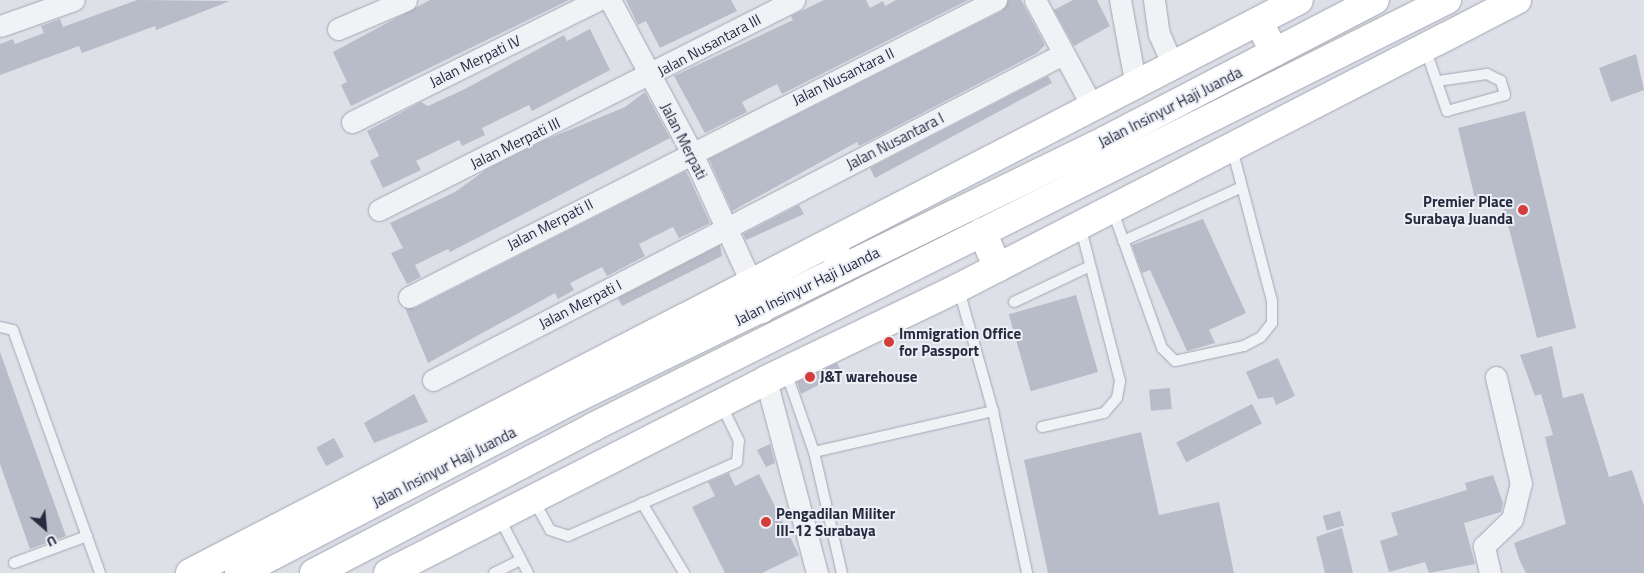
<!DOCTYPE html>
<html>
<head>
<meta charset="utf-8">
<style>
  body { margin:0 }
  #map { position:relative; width:1644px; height:573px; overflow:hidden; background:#dee0e8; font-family:"Titillium Web",sans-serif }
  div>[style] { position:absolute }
  .building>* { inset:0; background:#b8bbc8; transform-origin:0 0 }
  .roads { filter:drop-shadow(0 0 1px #a3a6b2) drop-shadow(0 0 1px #a3a6b2) }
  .lane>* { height:10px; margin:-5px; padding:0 5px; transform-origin:5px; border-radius:5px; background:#f0f2f6 }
  .street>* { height:21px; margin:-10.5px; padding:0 10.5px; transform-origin:10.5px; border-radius:10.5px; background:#f0f2f6 }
  .secondary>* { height:28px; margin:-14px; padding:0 14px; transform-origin:14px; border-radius:14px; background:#fff }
  .highway>* { height:28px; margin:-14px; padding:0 14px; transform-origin:14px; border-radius:14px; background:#fff }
  .dots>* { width:14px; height:14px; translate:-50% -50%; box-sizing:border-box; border:2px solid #edeff6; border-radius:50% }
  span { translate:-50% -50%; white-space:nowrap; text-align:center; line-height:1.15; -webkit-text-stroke:4px #edeff6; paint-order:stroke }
  .street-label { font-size:15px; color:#262b3f }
  .poi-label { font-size:15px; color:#262b3f; font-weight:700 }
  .right { translate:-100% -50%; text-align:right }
  .left { translate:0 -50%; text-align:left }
  .north { position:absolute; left:20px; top:503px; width:50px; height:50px; -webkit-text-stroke:4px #edeff6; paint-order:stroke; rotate:153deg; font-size:14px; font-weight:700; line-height:20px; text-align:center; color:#262b3f }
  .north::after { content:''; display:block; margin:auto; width:18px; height:22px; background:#262b3f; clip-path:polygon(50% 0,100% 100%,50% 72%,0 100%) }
</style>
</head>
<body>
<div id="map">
  <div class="building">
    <i style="clip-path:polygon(137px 0,230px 1px,156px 30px,155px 26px,82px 53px,79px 46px,0 75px,0 44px,13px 39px,15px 44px,44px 33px,41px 26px,60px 19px,63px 27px)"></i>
    <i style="clip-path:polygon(430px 0,569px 0,351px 106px,341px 85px,347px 82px,333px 52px)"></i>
    <i style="clip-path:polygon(626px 0,731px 0,737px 11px,660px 48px,646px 21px,638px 25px)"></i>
    <i style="clip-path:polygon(824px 0,866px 0,870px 8px,883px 1px,885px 6px,896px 0,968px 0,782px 94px,777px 84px,742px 102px,747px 112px,705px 133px,674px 76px,793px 20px,791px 16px)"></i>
    <i style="clip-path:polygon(1008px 0,1021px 0,1045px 45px,1037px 53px,859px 146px,857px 142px,732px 211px,709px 159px,1002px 11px)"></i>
    <i style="clip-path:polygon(1073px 0,1097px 0,1110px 26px,1074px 46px,1054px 10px)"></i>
    <i style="clip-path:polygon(590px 29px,610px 70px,532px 111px,529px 105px,482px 128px,485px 135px,462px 146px,459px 140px,416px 161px,421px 170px,383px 188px,370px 161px,379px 156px,367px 131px,421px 102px,428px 106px,465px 89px,564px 35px,567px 41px)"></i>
    <i style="clip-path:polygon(1636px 54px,1644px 90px,1611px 102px,1599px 68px)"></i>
    <i style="clip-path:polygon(1048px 76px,1052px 83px,875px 178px,870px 168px)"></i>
    <i style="clip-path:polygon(645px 92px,670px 138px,450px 252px,448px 249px,415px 265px,421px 277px,407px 284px,391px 253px,403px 248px,390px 223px,455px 192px,487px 169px,545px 140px,625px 107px)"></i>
    <i style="clip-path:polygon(1525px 111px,1576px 328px,1537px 338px,1501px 197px,1476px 203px,1458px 128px)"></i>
    <i style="clip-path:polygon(686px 171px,710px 223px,679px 238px,673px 227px,639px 244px,645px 256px,607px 276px,602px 267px,570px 283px,574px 290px,558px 299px,555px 293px,428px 363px,405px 308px,415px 308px)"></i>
    <i style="clip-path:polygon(799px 205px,804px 214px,746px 240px,743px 234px)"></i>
    <i style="clip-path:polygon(1203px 219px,1246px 313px,1209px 330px,1215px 343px,1187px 351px,1150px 270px,1142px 273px,1132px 245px)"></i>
    <i style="clip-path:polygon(720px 245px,722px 256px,622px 306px,618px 298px)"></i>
    <i style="left:1076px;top:295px;width:80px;height:70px;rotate:74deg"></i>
    <i style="clip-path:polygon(1552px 346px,1563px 398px,1583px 393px,1609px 477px,1632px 470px,1644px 506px,1644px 573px,1526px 573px,1519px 559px,1514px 543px,1566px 524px,1545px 437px,1553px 435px,1541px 394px,1535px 396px,1520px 355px)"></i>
    <i style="clip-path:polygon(0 352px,66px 536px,30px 549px,0 464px)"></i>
    <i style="clip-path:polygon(1278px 358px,1295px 396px,1276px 405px,1273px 397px,1258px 399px,1246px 372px)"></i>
    <i style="clip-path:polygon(837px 363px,842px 373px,801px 394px,797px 382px)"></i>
    <i style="left:1170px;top:388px;width:21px;height:21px;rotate:85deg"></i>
    <i style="clip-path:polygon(414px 394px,428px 422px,374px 443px,364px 423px)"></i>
    <i style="left:1252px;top:404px;width:22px;height:85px;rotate:63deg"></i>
    <i style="clip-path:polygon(1141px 432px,1159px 515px,1219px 502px,1234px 573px,1048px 573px,1024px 460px)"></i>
    <i style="left:334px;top:438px;width:21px;height:20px;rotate:62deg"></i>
    <i style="clip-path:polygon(770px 444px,775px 463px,766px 467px,757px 450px)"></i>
    <i style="clip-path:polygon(729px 473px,735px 486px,759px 474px,799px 555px,762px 573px,725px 573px,692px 507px,715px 496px,708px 482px)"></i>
    <i style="clip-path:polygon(1493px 475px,1503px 503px,1501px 512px,1464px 523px,1475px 564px,1429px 573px,1425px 562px,1389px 572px,1380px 541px,1398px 535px,1391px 513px,1467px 490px,1465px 483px)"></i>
    <i style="left:1340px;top:511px;width:15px;height:18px;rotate:74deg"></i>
    <i style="clip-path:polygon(1342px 528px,1353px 573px,1325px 573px,1316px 537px)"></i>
  </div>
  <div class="roads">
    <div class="lane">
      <i style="left:1425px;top:48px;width:67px;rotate:70.8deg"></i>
      <i style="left:1447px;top:111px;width:60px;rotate:-15.4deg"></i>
      <i style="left:1505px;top:95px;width:15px;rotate:-106deg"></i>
      <i style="left:1501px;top:81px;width:16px;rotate:-153deg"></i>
      <i style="left:1487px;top:74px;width:49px;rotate:171.9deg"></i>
      <i style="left:1112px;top:209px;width:148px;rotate:70.2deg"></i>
      <i style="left:1162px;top:348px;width:18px;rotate:45deg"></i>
      <i style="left:1175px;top:361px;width:71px;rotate:-12.3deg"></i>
      <i style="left:1244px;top:346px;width:19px;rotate:-28deg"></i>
      <i style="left:1261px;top:337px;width:18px;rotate:-52deg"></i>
      <i style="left:1272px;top:323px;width:22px;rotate:-90deg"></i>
      <i style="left:1272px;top:301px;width:157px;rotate:-104.7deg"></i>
      <i style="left:1123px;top:241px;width:128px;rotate:-24.4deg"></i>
      <i style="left:959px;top:290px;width:126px;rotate:74.3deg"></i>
      <i style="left:993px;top:411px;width:166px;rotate:78.1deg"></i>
      <i style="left:1014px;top:302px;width:84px;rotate:-25.3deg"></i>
      <i style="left:0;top:327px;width:13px;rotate:13deg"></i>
      <i style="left:13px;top:330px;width:258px;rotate:70.3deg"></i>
      <i style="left:786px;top:372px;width:85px;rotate:70.7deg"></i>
      <i style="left:814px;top:452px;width:124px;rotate:77deg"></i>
      <i style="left:1042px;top:427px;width:64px;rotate:-12.7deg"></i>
      <i style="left:1104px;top:413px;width:20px;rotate:-49deg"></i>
      <i style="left:1117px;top:398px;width:17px;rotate:-80deg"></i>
      <i style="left:1120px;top:381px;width:161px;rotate:-104.4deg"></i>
      <i style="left:814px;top:452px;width:184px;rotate:-12.9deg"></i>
      <i style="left:533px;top:499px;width:35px;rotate:61deg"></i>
      <i style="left:550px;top:530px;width:19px;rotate:18deg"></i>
      <i style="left:568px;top:536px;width:184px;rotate:-23.6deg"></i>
      <i style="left:737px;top:462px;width:21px;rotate:-85deg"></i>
      <i style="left:739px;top:441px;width:41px;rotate:-115.9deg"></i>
      <i style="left:642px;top:503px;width:82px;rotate:59deg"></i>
      <i style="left:499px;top:517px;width:63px;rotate:62.6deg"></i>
      <i style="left:14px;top:563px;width:78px;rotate:-20.3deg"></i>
      <i style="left:494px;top:573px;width:30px;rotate:-26deg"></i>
    </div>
    <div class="street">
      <i style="left:610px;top:0;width:171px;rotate:61.8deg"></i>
      <i style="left:691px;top:151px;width:146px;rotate:65.4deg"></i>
      <i style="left:1035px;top:0;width:120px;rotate:61.7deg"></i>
      <i style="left:1120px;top:0;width:87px;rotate:79.5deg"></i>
      <i style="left:1154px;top:0;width:34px;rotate:82deg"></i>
      <i style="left:1159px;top:34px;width:35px;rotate:66deg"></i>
      <i style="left:0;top:26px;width:78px;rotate:-19.4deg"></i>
      <i style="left:338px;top:29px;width:74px;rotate:-23.1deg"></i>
      <i style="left:352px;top:122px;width:275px;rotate:-26.4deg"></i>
      <i style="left:379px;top:210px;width:465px;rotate:-26.8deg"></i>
      <i style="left:409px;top:297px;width:658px;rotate:-26.84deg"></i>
      <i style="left:433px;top:380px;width:709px;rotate:-27.36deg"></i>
      <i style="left:766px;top:380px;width:200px;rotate:75.2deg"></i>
      <i style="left:1490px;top:573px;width:28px;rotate:-103deg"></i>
      <i style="left:1484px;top:546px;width:39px;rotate:-44deg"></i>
      <i style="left:1512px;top:519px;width:36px;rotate:-76deg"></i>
      <i style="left:1521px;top:484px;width:110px;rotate:-103.2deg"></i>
    </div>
    <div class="secondary">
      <i style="left:190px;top:573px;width:1248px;rotate:-27.32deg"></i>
      <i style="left:388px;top:573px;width:424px;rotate:-27deg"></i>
      <i style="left:766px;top:380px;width:213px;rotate:-25.6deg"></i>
      <i style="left:958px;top:288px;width:629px;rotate:-27.26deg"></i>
    </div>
    <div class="highway">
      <i style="left:1259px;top:22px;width:34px;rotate:63deg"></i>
      <i style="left:982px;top:232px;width:39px;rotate:66deg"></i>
      <i style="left:831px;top:243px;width:28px;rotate:64deg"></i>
      <i style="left:752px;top:284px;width:27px;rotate:70deg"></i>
      <i style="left:239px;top:573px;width:381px;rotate:-27.4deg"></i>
      <i style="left:577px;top:398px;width:589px;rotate:-26deg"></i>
      <i style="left:1106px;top:140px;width:303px;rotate:-27.5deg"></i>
      <i style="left:314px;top:573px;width:315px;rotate:-27.6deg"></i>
      <i style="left:593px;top:427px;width:955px;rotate:-26.57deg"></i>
    </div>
  </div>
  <div class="dots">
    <i style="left:1523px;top:210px;background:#d43d3b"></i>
    <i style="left:889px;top:342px;background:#d43d3b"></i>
    <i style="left:810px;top:377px;background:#d43d3b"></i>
    <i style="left:766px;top:522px;background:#d43d3b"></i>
  </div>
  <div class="street-label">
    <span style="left:709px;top:45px;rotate:-28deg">Jalan Nusantara III</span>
    <span style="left:475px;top:61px;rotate:-26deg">Jalan Merpati IV</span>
    <span style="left:843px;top:76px;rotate:-26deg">Jalan Nusantara II</span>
    <span style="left:1170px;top:107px;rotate:-27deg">Jalan Insinyur Haji Juanda</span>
    <span style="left:684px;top:141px;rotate:63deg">Jalan Merpati</span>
    <span style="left:895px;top:141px;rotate:-27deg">Jalan Nusantara I</span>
    <span style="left:515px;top:143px;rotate:-26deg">Jalan Merpati III</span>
    <span style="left:550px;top:224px;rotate:-27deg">Jalan Merpati II</span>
    <span style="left:807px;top:286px;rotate:-26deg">Jalan Insinyur Haji Juanda</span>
    <span style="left:580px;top:304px;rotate:-27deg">Jalan Merpati I</span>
    <span style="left:444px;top:467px;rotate:-27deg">Jalan Insinyur Haji Juanda</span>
  </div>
  <div class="poi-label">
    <span class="right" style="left:1513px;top:210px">Premier Place<br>Surabaya Juanda</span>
    <span class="left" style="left:899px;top:342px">Immigration Office<br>for Passport</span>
    <span class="left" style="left:820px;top:377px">J&amp;T warehouse</span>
    <span class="left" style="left:776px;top:522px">Pengadilan Militer<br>III-12 Surabaya</span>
  </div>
  <div class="north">U</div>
</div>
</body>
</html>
